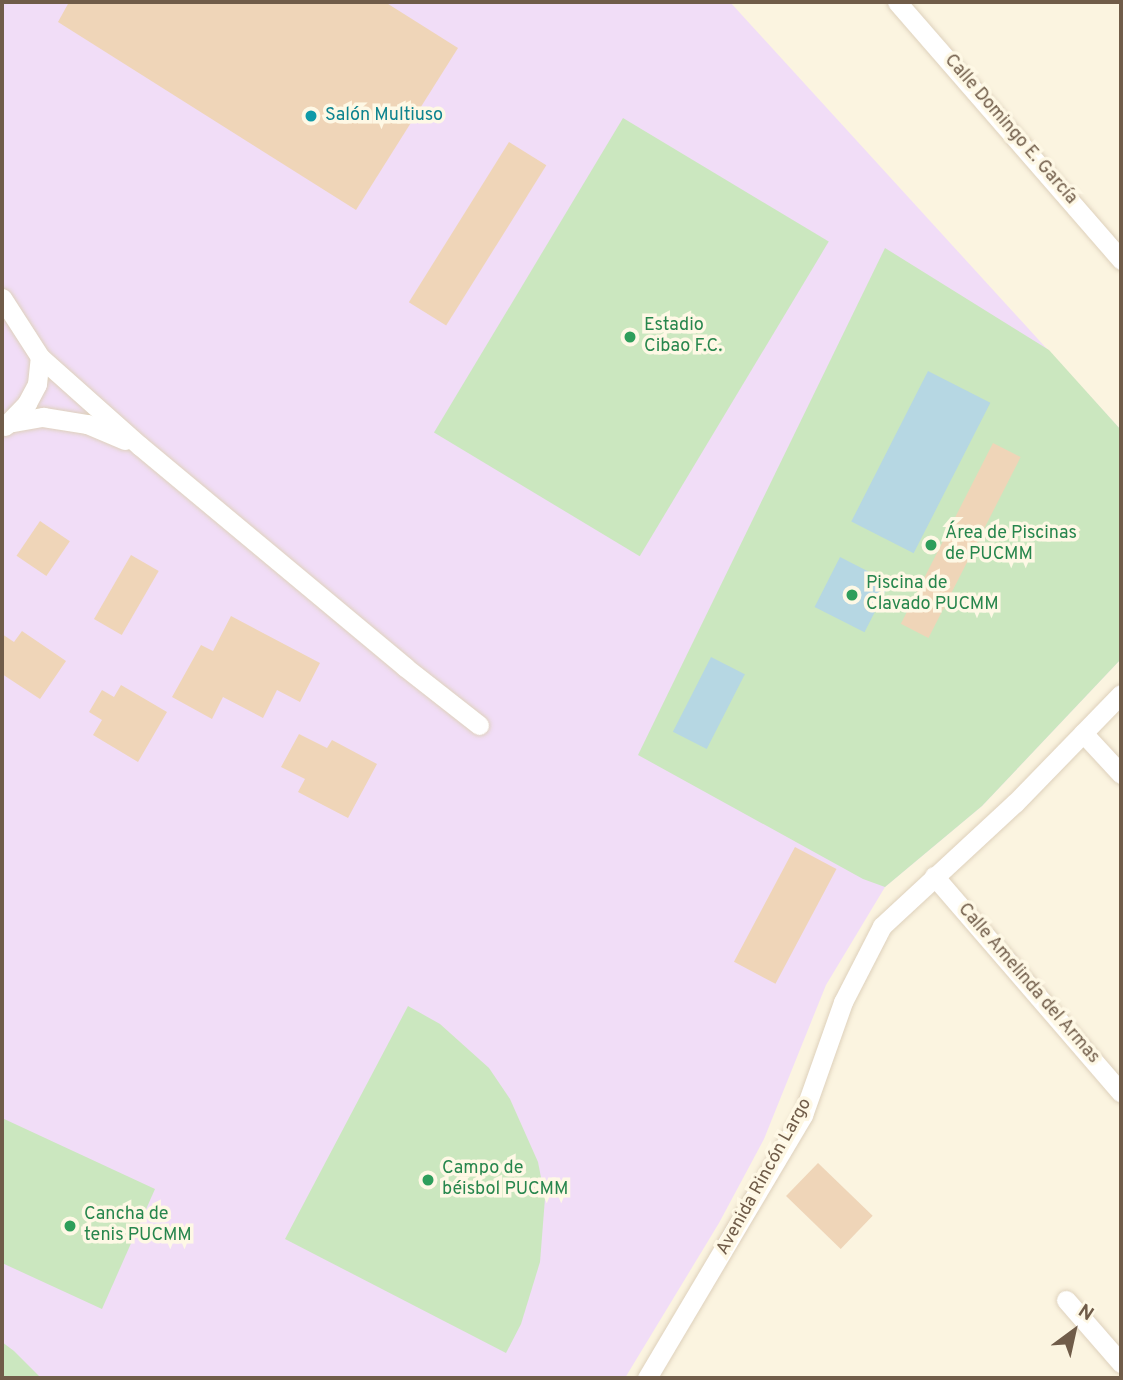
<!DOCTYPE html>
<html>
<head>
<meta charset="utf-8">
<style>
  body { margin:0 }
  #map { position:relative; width:1123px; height:1380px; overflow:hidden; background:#fbf4e0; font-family:Overpass,sans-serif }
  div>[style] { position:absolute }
  .education>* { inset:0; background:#f1ddf7 }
  .green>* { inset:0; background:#cbe7bf; transform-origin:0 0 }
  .water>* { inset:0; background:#b6d7e3; transform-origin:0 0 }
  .building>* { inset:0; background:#efd5b8; transform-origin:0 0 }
  .roads { filter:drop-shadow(0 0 2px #ded1bc) drop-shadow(0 0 2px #ded1bc) }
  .minor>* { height:19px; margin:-9.5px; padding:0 9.5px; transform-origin:9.5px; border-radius:9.5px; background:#fff }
  .dots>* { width:19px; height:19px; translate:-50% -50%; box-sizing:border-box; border:4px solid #fef8e5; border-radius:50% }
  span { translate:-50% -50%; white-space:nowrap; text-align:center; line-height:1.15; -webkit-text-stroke:7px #fef8e5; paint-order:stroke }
  .culture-label { font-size:18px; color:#0d838f }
  .left { translate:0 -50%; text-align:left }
  .street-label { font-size:18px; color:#705c49 }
  .leisure-label { font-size:18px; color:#27864d }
  .frame { position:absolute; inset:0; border:4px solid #705c49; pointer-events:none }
  .north { position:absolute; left:1039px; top:1296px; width:70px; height:70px; -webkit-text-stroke:5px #fef8e5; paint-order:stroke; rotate:33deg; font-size:19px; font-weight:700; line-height:28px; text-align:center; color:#705c49 }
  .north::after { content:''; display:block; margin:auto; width:24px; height:32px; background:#705c49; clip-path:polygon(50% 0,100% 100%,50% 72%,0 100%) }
</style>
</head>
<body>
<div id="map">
  <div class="education">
    <i style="clip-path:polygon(2px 2px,730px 2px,1121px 430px,1121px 659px,982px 806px,885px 887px,826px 985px,764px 1139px,719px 1223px,625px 1378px,2px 1378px)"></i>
  </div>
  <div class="green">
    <i style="left:623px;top:118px;width:240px;height:367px;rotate:31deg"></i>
    <i style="clip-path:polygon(885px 248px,1049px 350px,1121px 430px,1121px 659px,982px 806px,885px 887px,863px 879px,638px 755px)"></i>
    <i style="clip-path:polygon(408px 1006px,440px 1024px,489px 1068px,510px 1099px,538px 1162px,545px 1198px,540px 1262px,521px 1324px,506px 1353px,285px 1239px)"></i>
    <i style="clip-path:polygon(2px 1118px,155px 1189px,102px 1309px,2px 1263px)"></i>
    <i style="clip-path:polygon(2px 1342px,14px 1351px,41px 1378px,2px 1378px)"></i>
  </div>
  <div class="water">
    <i style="left:928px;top:371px;width:70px;height:169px;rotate:27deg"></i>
    <i style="left:840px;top:557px;width:56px;height:56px;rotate:27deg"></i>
    <i style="left:711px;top:657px;width:38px;height:84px;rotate:27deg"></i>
  </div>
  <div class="building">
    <i style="clip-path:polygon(69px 2px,385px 2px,458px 48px,356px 210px,58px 22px)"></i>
    <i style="left:509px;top:142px;width:44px;height:189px;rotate:32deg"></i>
    <i style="left:993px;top:443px;width:31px;height:203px;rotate:27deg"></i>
    <i style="left:40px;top:521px;width:36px;height:42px;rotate:34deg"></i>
    <i style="left:131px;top:555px;width:32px;height:74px;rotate:30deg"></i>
    <i style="clip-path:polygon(231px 616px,320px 663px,300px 702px,277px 690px,263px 718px,223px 697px,212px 719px,172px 697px,201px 645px,213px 651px)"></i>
    <i style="clip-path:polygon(22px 631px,66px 661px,40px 699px,2px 674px,2px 634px,14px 642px)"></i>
    <i style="clip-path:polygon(121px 685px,167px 712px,138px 762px,93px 735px,102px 720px,89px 712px,102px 690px,114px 697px)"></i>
    <i style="clip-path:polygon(299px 734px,327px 748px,332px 740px,377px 764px,348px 818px,298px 792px,305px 779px,281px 767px)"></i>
    <i style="left:795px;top:847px;width:47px;height:130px;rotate:28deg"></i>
    <i style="left:818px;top:1163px;width:76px;height:46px;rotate:44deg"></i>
  </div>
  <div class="roads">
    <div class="minor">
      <i style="left:897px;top:2px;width:342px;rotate:49deg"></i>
      <i style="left:2px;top:298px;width:70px;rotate:57.2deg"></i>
      <i style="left:40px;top:357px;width:134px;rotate:41.7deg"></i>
      <i style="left:140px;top:446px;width:345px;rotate:39.8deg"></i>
      <i style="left:405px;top:667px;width:94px;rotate:38.1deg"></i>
      <i style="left:8px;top:423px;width:36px;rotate:-10deg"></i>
      <i style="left:43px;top:417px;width:45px;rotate:9deg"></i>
      <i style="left:87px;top:424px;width:41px;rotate:22.8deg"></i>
      <i style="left:5px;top:426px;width:32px;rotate:-46deg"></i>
      <i style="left:27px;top:403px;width:21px;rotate:-62deg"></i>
      <i style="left:37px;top:384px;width:27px;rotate:-84deg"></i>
      <i style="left:1083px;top:733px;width:56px;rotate:47.2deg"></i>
      <i style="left:934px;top:876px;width:286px;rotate:49.2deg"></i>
      <i style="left:1066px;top:1300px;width:84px;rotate:48.9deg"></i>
      <i style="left:647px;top:1378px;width:306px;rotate:-59.3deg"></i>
      <i style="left:803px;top:1115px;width:120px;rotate:-70.5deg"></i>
      <i style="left:843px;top:1002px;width:85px;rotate:-62.8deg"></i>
      <i style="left:882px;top:926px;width:181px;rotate:-42.8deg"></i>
      <i style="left:1015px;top:803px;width:152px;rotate:-45.8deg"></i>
    </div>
  </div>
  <div class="dots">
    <i style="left:311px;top:116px;background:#0f9aa8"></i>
    <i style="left:630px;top:337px;background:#2e9e5b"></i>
    <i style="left:931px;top:545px;background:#2e9e5b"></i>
    <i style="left:852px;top:595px;background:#2e9e5b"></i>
    <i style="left:428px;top:1180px;background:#2e9e5b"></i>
    <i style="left:70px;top:1226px;background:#2e9e5b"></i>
  </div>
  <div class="culture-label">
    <span class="left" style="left:325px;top:116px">Salón Multiuso</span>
  </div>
  <div class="street-label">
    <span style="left:1010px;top:130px;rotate:49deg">Calle Domingo E. García</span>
    <span style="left:1028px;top:984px;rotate:49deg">Calle Amelinda del Armas</span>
    <span style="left:765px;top:1177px;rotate:-61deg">Avenida Rincón Largo</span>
  </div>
  <div class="leisure-label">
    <span class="left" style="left:644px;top:337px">Estadio<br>Cibao F.C.</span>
    <span class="left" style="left:945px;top:545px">Área de Piscinas<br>de PUCMM</span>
    <span class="left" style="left:866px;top:595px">Piscina de<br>Clavado PUCMM</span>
    <span class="left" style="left:442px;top:1180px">Campo de<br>béisbol PUCMM</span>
    <span class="left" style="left:84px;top:1226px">Cancha de<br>tenis PUCMM</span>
  </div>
  <div class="frame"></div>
  <div class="north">N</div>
</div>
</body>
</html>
